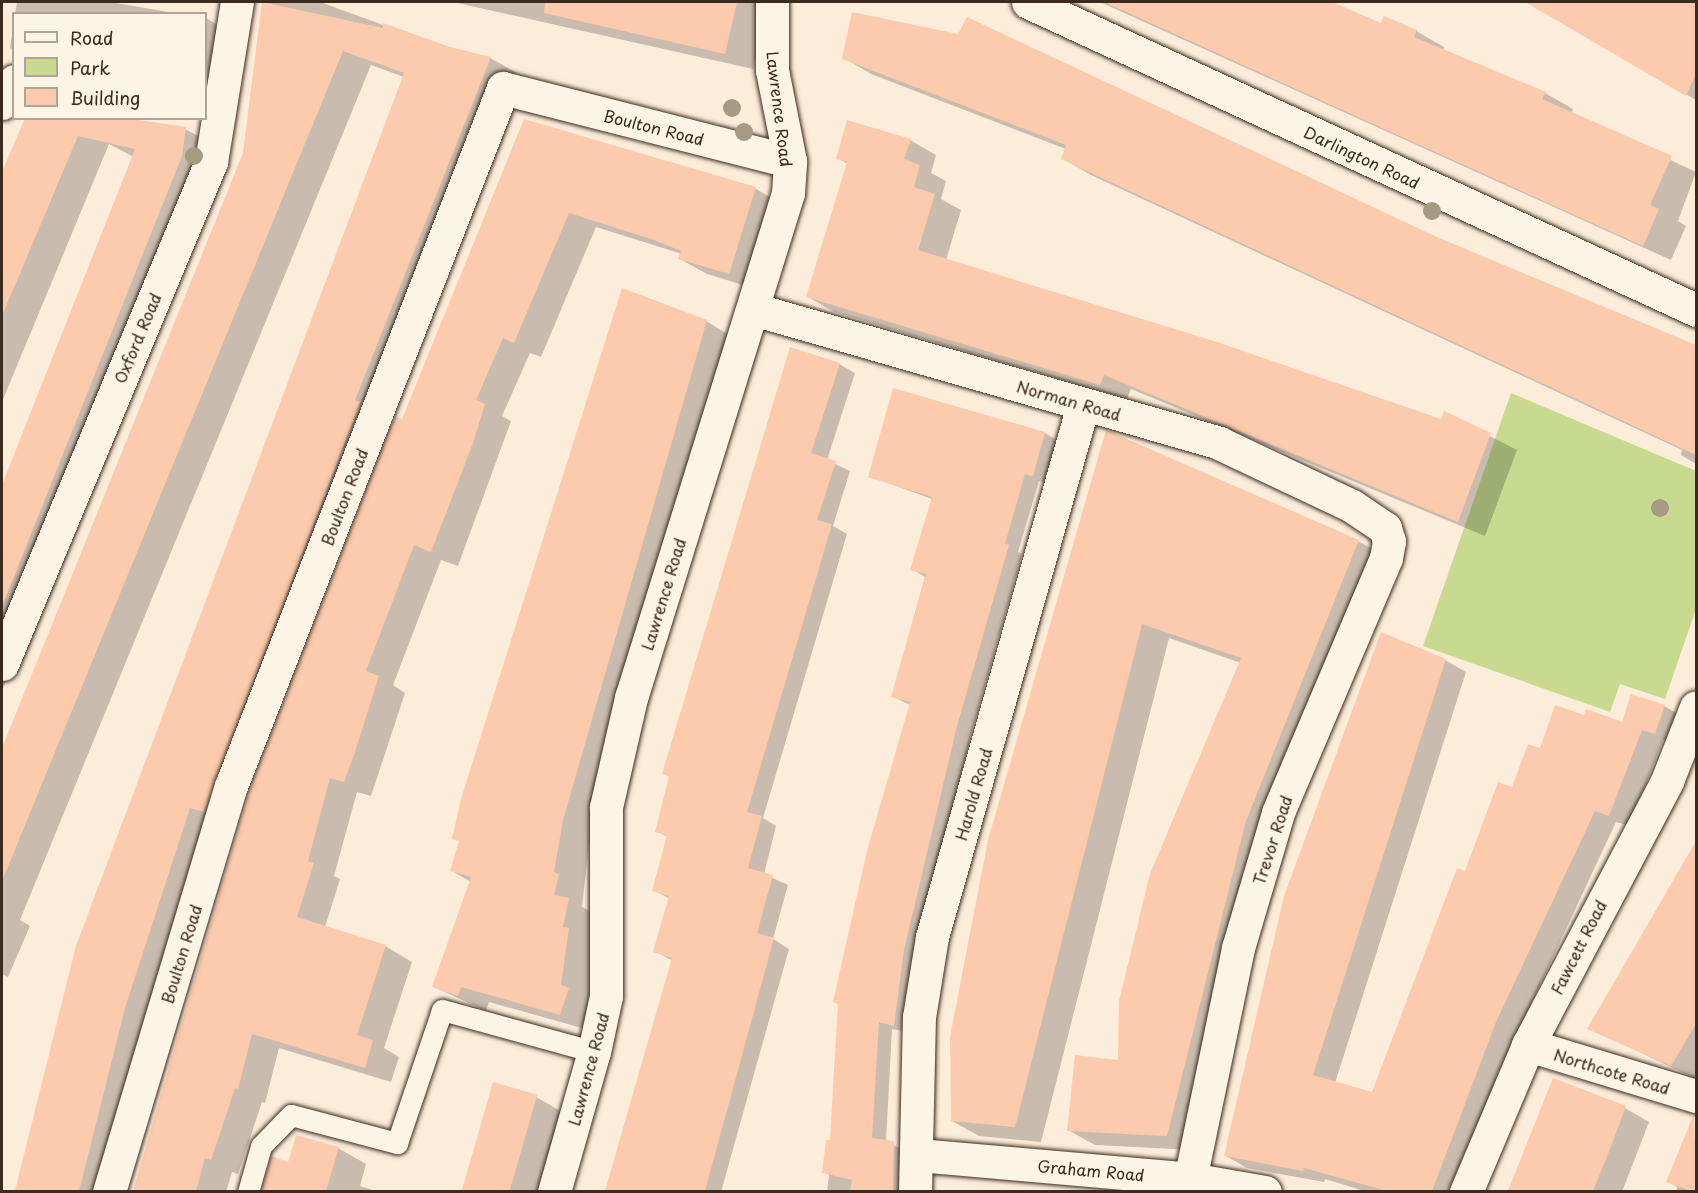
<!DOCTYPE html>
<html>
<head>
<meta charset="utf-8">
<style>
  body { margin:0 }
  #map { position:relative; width:1698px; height:1193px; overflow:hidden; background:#fcecda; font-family:"Playpen Sans",sans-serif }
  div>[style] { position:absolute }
  .green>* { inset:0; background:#c7da8f }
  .shadow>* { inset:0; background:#0003 }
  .building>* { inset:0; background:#fccaac; transform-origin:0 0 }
  .roads { filter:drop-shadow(0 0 2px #3b2a1e) drop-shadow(0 0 2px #3b2a1e) }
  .lane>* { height:21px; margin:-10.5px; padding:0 10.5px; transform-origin:10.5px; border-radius:10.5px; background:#fcf5e5 }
  .street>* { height:33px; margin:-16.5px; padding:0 16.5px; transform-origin:16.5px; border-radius:16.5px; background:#fcf5e5 }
  .trees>* { width:18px; height:18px; margin:-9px; border-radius:50%; background:#a59a82 }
  span { translate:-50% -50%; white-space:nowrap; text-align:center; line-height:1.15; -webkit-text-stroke:4.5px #fcf5e5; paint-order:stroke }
  .street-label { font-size:16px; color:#3b2a1e }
  .frame { position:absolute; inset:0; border:3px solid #3b2a1e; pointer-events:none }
  .legend { position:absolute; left:12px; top:12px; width:195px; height:108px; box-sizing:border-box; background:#fcf5e5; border:2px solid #afa495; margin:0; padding:8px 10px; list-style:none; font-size:18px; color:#3b2a1e }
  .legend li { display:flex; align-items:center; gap:12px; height:30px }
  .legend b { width:30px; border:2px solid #afa495 }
</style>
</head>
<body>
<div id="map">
  <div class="green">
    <i style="clip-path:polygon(1511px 393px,1696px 471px,1696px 609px,1665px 699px,1620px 684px,1610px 712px,1423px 646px)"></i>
  </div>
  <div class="shadow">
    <i style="clip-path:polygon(17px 2px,110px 2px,180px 14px,15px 14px)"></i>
    <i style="clip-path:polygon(263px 2px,320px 2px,449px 49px,490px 58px,517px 73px,381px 416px,231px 827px,110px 1192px,17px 1192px,77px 947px,404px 77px,371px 65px,20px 920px,30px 926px,8px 977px,2px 974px,2px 752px,244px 153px)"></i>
    <i style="clip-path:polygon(453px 2px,768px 2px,753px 69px)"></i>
    <i style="clip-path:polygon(1100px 2px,1325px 2px,1381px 25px,1385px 18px,1416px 31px,1444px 47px,1443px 51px,1545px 93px,1573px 109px,1571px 113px,1696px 172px,1678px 221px,1686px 226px,1671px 260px)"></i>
    <i style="clip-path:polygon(1528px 2px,1692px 2px,1696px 4px,1696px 100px)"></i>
    <i style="clip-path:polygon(206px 18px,226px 30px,217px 86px,206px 85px)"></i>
    <i style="clip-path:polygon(14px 23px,14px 50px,10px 48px)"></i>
    <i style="clip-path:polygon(844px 58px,1438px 239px,1696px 347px,1696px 464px,1681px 455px,1682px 450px,1091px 175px,1063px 159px,1066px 149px,871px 74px)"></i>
    <i style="clip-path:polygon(26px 118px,185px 129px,213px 144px,209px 172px,2px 691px,2px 489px,134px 157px,109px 144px,2px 402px,2px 176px)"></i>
    <i style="clip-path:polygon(525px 121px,756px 189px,782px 204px,756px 289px,707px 274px,680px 259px,682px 254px,596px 227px,541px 357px,530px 353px,502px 416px,511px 421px,458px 566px,441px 560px,393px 685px,405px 693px,371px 796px,357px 792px,334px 876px,340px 879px,325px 927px,385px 946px,412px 962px,384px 1048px,399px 1057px,391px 1082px,279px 1048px,265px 1103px,262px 1102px,238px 1174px,232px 1172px,226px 1192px,134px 1192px,250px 793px)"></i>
    <i style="clip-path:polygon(910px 140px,936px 155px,931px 173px,946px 181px,941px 199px,961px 210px,946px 260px,1442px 421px,1445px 413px,1517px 450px,1485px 536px,1131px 389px,1127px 399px,834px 312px,808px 297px,848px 164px,837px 158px)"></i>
    <i style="clip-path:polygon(706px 321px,734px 338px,590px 836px,582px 907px,597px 915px,597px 946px,589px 1030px,489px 1002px,486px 1011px,434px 987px,471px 882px,452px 871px,460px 842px,453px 838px)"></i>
    <i style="clip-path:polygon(839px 364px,855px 373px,827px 460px,850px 471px,833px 526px,847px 534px,763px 818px,776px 826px,764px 874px,788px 885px,773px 939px,789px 949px,721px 1192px,607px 1192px,673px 961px,654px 951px,670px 899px,654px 890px,668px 837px,657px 831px,670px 777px,664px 774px)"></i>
    <i style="clip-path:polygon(894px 390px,1045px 433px,1058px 441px,1046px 483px,1039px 481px,1018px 552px,1022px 554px,971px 734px,917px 959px,908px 1032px,892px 1029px,886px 1142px,907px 1151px,905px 1192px,827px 1192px,829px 1175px,824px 1172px,831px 1142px,839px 1004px,910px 705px,892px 696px,925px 577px,912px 569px,932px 499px,869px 476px)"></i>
    <i style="clip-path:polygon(1107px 432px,1358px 541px,1385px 556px,1272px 837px,1194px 1150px,1095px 1145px,1068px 1130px,1120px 1062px,1241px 663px,1169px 638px,1041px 1142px,979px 1136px,952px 1121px)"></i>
    <i style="clip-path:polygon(1445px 660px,1466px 672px,1335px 1083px,1373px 1094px,1466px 873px,1513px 789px,1541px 750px,1585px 717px,1623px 724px,1664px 706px,1685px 718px,1676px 744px,1663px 740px,1630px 826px,1616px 822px,1517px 1034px,1457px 1192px,1368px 1192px,1325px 1179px,1324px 1182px,1247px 1168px,1226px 1156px)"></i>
    <i style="clip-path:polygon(1696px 844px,1696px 1079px,1589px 1028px)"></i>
    <i style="clip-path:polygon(1554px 1080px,1625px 1108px,1649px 1122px,1622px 1192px,1511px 1192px)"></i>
    <i style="clip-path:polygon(494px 1084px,536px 1097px,564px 1113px,541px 1192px,463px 1192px)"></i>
    <i style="clip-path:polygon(1686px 1139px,1696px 1142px,1696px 1192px,1676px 1192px,1677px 1187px,1668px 1181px)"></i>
    <i style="clip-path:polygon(338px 1148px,366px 1164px,360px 1186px,379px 1192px,263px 1192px,272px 1158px,289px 1164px)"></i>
  </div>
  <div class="building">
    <i style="clip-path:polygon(262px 2px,383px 28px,383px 23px,450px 47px,491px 57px,355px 400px,360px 402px,204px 812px,190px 808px,125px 1008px,79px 1191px,15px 1191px,76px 946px,404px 73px,343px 51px,2px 881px,2px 748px,243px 153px)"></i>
    <i style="clip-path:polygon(545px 2px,737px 2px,725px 54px,544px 13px)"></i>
    <i style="clip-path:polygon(1104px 2px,1332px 2px,1381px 23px,1384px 16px,1417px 30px,1414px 37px,1546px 92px,1542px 99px,1672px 156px,1650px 205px,1659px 209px,1643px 246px)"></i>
    <i style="clip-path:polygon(1525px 2px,1696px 2px,1696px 74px,1686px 96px)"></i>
    <i style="clip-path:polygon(852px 12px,958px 34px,967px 17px,1439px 238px,1696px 345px,1696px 455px,1061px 159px,1066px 145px,842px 59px)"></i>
    <i style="clip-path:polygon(25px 118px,125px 118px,186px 127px,182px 156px,3px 604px,2px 485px,135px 149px,78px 136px,2px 316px,2px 172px)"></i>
    <i style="clip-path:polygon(524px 119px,756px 187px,729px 274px,678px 259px,681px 251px,654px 240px,569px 213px,514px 343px,503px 338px,476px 400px,485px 404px,473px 443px,431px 552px,414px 545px,366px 671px,379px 676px,354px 755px,344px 782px,330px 778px,308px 861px,314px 863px,297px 917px,386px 945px,357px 1035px,373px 1040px,365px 1068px,252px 1034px,238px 1089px,235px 1088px,211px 1160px,205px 1158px,196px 1191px,133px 1191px,249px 792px,395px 416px,402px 419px)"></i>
    <i style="clip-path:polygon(847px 120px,911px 139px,904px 159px,920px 165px,914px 187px,935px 194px,918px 250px,1217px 342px,1441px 419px,1444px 411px,1491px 433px,1458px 522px,1104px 375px,1100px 385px,806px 297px,847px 162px,836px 159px)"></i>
    <i style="clip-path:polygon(622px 288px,707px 320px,563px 820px,554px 872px,559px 874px,554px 895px,569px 898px,563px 927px,569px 928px,561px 985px,569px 988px,560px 1015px,461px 987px,458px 996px,432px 987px,471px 877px,450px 871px,459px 841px,452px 839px,461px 799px)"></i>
    <i style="clip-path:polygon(790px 347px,840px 363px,811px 453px,836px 461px,817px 520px,832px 524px,747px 812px,762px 816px,748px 868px,773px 875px,757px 933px,774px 938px,705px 1191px,605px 1191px,672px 958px,653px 952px,669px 896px,652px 891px,667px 835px,655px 832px,669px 776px,662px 774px)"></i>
    <i style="clip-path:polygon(893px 388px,1045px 432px,1033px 476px,1025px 474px,1005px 544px,1009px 545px,957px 726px,904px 950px,894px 1026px,879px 1022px,872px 1138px,894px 1141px,893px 1191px,850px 1191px,852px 1180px,822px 1173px,826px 1140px,830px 1140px,838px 1004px,833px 1002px,867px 851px,910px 702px,891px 697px,926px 574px,910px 570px,932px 497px,868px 477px)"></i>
    <i style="clip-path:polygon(1106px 430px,1359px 540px,1246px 821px,1167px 1136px,1067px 1131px,1075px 1055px,1118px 1060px,1119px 1001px,1150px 874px,1241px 658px,1142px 624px,1015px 1127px,951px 1121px,950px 1037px,988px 840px)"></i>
    <i style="clip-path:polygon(1381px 632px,1446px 659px,1313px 1075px,1372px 1092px,1457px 868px,1465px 871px,1498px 782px,1512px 787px,1528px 744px,1540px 748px,1555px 705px,1584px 715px,1586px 709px,1622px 722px,1631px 694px,1665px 705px,1655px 734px,1642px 730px,1609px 816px,1595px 811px,1496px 1022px,1432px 1191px,1387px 1191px,1304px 1168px,1303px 1171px,1224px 1156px,1284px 896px)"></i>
    <i style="clip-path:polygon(1696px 841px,1696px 1024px,1671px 1066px,1587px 1029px)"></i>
    <i style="clip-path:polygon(1553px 1078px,1626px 1106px,1610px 1149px,1593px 1191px,1508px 1191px)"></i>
    <i style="left:493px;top:1082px;width:46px;height:113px;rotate:16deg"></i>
    <i style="clip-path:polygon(1694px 1114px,1696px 1191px,1691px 1191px,1666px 1182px)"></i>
    <i style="clip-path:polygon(296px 1135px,339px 1147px,326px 1191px,261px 1191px,271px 1156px,288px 1162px)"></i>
  </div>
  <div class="roads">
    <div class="lane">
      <i style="left:248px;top:1192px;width:48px;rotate:-74.2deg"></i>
      <i style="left:261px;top:1146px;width:43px;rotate:-45.9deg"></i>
      <i style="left:291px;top:1115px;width:110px;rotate:14.8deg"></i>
      <i style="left:397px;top:1143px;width:140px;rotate:-71.3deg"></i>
      <i style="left:442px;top:1010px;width:158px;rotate:15.4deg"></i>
    </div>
    <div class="street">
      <i style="left:1028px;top:2px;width:736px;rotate:24.75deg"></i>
      <i style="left:2px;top:103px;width:25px;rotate:-61deg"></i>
      <i style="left:753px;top:309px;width:485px;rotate:16deg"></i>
      <i style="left:1219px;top:443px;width:147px;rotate:25.3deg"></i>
      <i style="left:1352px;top:506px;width:40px;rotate:34deg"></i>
      <i style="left:1385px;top:528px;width:14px;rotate:73deg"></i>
      <i style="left:1389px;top:541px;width:17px;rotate:100deg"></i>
      <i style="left:1386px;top:558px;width:277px;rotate:113deg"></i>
      <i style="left:1278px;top:813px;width:141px;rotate:106.5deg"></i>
      <i style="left:1238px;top:948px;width:236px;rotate:101.7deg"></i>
      <i style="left:2px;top:664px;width:544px;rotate:-67.4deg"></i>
      <i style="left:211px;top:162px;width:162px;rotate:-80.8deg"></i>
      <i style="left:1528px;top:1045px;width:176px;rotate:16.9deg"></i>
      <i style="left:918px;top:1155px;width:273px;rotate:5deg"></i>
      <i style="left:1190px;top:1179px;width:76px;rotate:9.8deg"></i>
      <i style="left:109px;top:1192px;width:424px;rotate:-73.3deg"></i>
      <i style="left:231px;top:786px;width:749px;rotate:-68.71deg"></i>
      <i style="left:503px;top:88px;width:296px;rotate:14.3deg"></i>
      <i style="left:554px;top:1192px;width:146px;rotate:-74.1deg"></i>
      <i style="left:594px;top:1052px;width:57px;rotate:-77.9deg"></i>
      <i style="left:606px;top:996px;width:189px;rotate:-90deg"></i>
      <i style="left:606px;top:807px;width:112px;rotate:-77.1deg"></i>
      <i style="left:631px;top:698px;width:529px;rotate:-72.73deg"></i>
      <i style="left:788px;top:193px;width:32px;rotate:-86deg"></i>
      <i style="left:790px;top:161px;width:93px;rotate:-101.2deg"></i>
      <i style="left:772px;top:70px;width:68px;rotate:-90deg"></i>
      <i style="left:915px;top:1192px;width:175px;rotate:-88.7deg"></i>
      <i style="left:919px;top:1017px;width:81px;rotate:-80.8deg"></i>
      <i style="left:932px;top:937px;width:553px;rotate:-74.15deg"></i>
      <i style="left:1466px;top:1192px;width:160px;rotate:-67.1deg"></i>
      <i style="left:1528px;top:1045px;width:298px;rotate:-62.2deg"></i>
      <i style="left:1667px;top:781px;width:79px;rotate:-68.6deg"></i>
    </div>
  </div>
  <div class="trees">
    <i style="left:732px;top:108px"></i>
    <i style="left:744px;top:132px"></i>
    <i style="left:194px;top:156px"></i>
    <i style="left:1432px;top:211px"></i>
    <i style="left:1660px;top:508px"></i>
  </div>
  <div class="street-label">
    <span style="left:780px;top:109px;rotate:83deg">Lawrence Road</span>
    <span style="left:654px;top:127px;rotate:14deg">Boulton Road</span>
    <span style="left:1362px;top:157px;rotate:25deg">Darlington Road</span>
    <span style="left:137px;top:338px;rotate:-67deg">Oxford Road</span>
    <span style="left:1069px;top:400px;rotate:16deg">Norman Road</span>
    <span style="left:344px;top:497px;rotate:-69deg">Boulton Road</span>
    <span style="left:663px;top:594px;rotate:-73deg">Lawrence Road</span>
    <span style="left:973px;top:794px;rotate:-74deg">Harold Road</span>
    <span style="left:1272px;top:840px;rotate:-72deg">Trevor Road</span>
    <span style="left:1578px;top:947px;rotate:-63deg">Fawcett Road</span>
    <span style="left:181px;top:954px;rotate:-73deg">Boulton Road</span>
    <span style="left:588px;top:1069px;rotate:-75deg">Lawrence Road</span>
    <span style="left:1612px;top:1071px;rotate:17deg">Northcote Road</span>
    <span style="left:1091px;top:1170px;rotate:5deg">Graham Road</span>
  </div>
  <div class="frame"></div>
  <ul class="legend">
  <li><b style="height:8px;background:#fcf5e5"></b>Road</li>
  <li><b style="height:16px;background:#c7da8f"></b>Park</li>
  <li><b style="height:16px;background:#fccaac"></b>Building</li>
  </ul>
</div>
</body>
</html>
